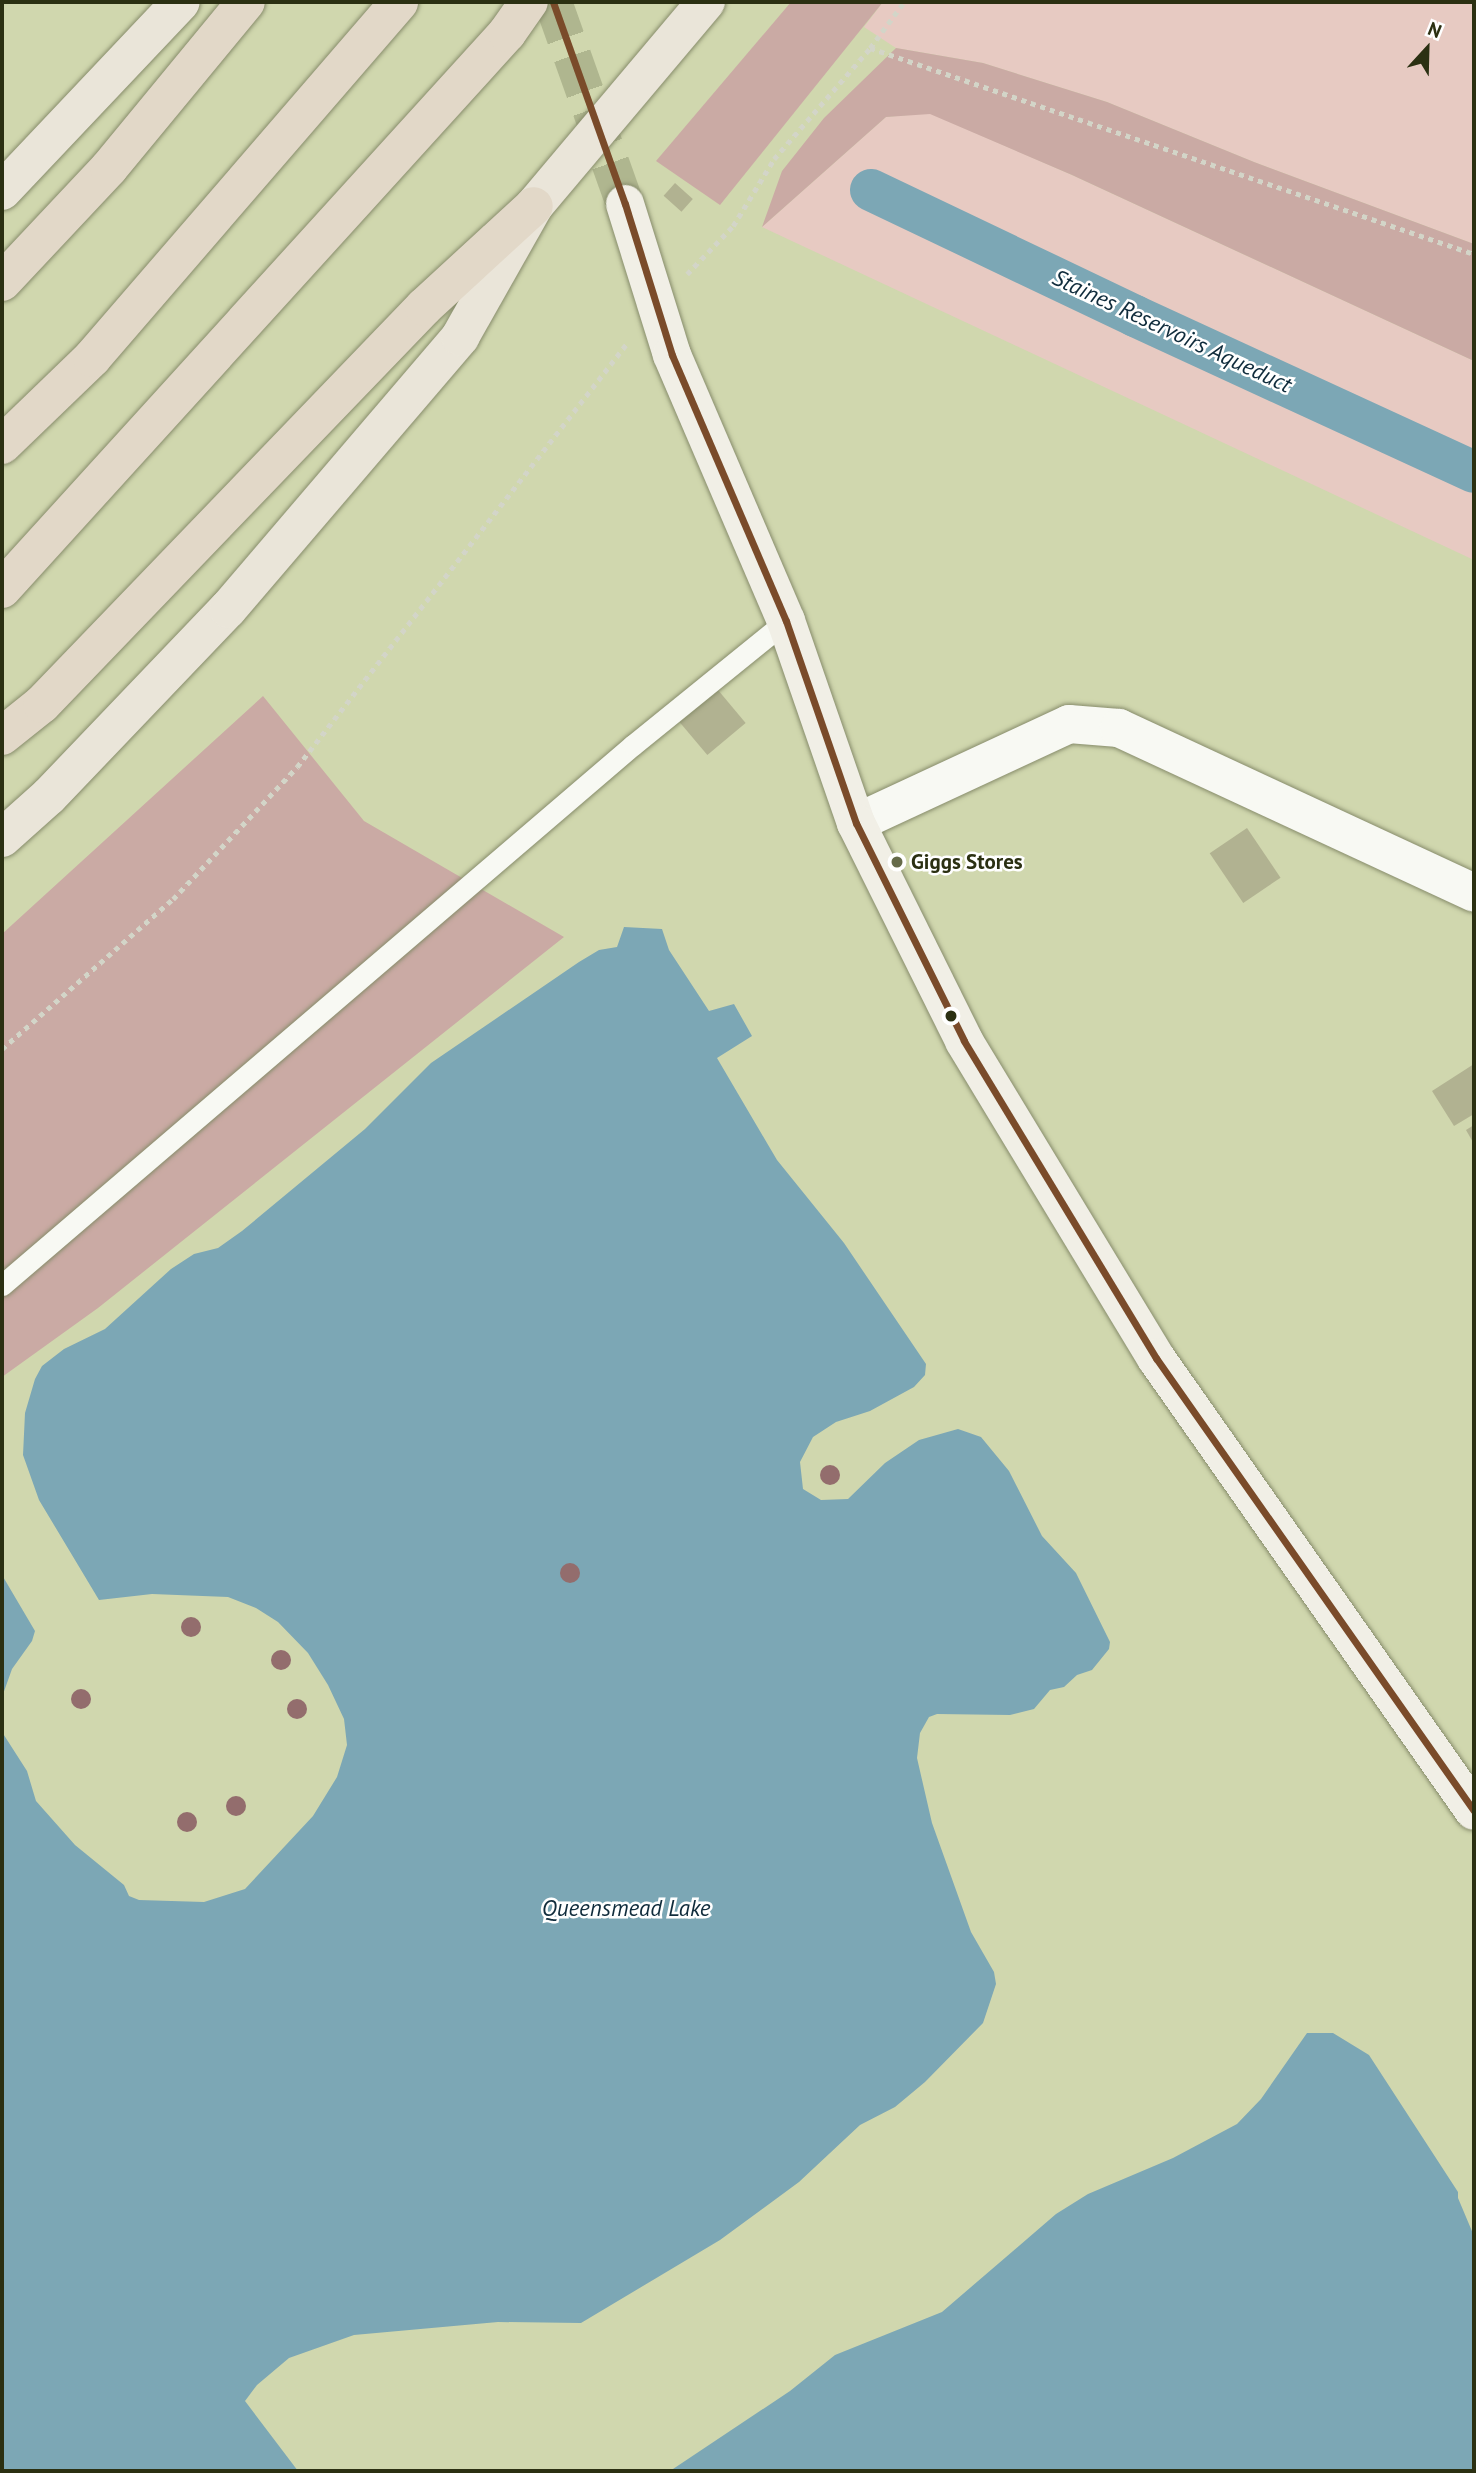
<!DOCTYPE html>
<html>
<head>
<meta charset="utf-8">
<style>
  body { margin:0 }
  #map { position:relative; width:1476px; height:2473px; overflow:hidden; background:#d0d7ae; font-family:"PT Sans",sans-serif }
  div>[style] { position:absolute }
  .green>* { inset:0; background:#e7cac2 }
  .forest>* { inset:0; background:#caaaa4 }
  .water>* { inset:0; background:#7ca7b5 }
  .canal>* { height:42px; margin:-21px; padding:0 21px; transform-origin:21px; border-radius:21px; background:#7ca7b5 }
  .building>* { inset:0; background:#b1b291; transform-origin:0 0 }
  .secondary-tunnel>* { height:38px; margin-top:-19px; transform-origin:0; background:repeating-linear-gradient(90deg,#afb68f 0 38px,transparent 0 57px) }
  .path>* { height:4.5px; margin-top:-2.25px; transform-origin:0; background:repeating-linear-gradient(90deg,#d3d5c8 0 5px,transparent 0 10px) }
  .roads { filter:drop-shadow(0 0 2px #878c6b) drop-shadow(0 0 2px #878c6b) }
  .service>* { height:21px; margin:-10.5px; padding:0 10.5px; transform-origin:10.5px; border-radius:10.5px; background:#f8f9f3 }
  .minor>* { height:38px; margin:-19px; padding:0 19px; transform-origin:19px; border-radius:19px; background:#f8f9f3 }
  .secondary>* { height:38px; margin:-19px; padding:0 19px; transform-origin:19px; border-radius:19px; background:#f1efe6 }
  .primary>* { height:38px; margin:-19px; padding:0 19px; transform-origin:19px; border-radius:19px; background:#eae5d9 }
  .motorway>* { height:38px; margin:-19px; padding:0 19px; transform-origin:19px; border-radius:19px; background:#e2d8c8 }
  .bus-1>* { height:7px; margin:-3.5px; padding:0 3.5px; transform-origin:3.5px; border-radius:3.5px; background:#7a4b2a }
  .trees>* { width:20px; height:20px; margin:-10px; border-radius:50%; background:#936d6d }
  .dots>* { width:19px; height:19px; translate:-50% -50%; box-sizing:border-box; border:4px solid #fff; border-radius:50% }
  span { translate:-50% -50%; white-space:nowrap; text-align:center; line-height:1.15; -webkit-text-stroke:5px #fff; paint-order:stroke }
  .poi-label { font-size:21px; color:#2b3012; font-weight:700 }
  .left { translate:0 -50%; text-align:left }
  .water-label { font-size:23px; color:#102c3c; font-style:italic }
  .frame { position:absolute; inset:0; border:4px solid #2b3012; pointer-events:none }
  .north { position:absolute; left:1392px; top:14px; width:70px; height:70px; -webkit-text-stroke:5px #fff; paint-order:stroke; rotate:22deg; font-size:19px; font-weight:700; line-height:28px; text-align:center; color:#2b3012 }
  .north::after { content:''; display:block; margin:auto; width:24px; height:32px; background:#2b3012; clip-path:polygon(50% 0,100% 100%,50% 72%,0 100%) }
</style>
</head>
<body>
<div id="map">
  <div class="green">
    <i style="clip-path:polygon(883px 2px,1474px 2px,1474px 244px,1254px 162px,1107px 102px,983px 63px,896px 48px,864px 27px)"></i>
    <i style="clip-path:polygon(930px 113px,1072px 175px,1474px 361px,1474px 560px,762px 227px,886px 117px)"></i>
  </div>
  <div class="forest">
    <i style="clip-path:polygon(791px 2px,883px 2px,720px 205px,656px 161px)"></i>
    <i style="clip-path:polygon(896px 48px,983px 63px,1107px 102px,1254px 162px,1474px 244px,1474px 361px,1072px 175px,930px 114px,886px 117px,762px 227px,782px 171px,824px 118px)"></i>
    <i style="clip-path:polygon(263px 696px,364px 821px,564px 937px,98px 1308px,2px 1377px,2px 934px)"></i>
  </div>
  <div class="water">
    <i style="clip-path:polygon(624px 927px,662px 929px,669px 950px,709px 1011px,734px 1004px,752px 1036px,717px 1058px,777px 1160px,844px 1243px,926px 1364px,925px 1375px,914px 1387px,870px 1411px,836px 1422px,813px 1437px,800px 1462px,803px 1489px,821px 1500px,848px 1499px,885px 1463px,919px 1440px,958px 1429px,981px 1437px,1009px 1471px,1042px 1536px,1076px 1573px,1110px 1642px,1109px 1649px,1092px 1670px,1077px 1675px,1064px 1687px,1050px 1690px,1034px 1709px,1010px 1715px,937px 1714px,929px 1717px,920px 1733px,917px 1758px,932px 1823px,971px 1932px,994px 1972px,996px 1984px,983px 2023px,925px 2082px,895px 2107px,860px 2125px,799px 2182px,720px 2240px,581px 2323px,498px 2322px,354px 2335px,289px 2358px,257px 2385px,245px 2401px,298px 2471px,2px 2471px,2px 1723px,2px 1732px,27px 1771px,36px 1801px,75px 1845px,124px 1885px,129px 1896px,139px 1900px,204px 1902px,245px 1889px,313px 1816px,337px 1777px,347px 1745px,344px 1719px,328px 1685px,308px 1653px,278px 1622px,256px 1608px,228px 1597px,152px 1594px,99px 1600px,39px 1500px,23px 1455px,25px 1413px,35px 1379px,42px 1366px,64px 1349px,105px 1329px,171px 1269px,194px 1254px,218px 1248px,242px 1231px,365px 1129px,431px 1063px,579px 962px,599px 950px,617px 947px)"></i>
    <i style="clip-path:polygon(2px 1575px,35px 1631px,32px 1641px,12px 1669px,2px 1697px)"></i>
    <i style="clip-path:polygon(1307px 2033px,1333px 2033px,1369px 2055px,1458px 2192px,1458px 2198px,1474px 2236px,1474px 2471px,670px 2471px,790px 2391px,835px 2355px,942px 2312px,1056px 2214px,1088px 2194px,1173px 2158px,1237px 2124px,1261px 2099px)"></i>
  </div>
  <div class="canal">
    <i style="left:871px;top:190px;width:293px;rotate:25.5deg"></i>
    <i style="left:1135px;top:316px;width:373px;rotate:24.7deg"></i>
  </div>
  <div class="building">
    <i style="left:675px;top:183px;width:24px;height:17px;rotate:42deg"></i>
    <i style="left:718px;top:690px;width:43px;height:50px;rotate:50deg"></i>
    <i style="left:1247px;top:828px;width:60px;height:45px;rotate:56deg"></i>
    <i style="clip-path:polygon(1474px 1064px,1474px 1114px,1454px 1126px,1432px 1091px)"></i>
    <i style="clip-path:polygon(1474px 1125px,1474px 1144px,1466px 1130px)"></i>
  </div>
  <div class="secondary-tunnel">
    <i style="left:553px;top:2px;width:214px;rotate:70.4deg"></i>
  </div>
  <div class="path">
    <i style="left:870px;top:48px;width:638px;rotate:18.83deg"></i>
    <i style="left:687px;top:274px;width:66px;rotate:-46.2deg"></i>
    <i style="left:733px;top:226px;width:79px;rotate:-58.5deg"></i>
    <i style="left:774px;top:159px;width:147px;rotate:-49.1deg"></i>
    <i style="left:870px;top:48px;width:57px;rotate:-53.5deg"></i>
    <i style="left:2px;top:1049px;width:227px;rotate:-41.3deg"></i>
    <i style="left:173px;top:899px;width:181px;rotate:-46.8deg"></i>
    <i style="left:297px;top:767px;width:539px;rotate:-52.09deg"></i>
  </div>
  <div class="roads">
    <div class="service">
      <i style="left:2px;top:1285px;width:831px;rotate:-40.56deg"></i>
      <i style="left:633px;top:745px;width:197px;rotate:-39deg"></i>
    </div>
    <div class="minor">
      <i style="left:856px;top:823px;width:235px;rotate:-24.9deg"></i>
      <i style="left:1069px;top:724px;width:50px;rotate:4.6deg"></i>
      <i style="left:1119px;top:728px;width:391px;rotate:24.9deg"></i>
    </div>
    <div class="secondary">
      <i style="left:625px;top:204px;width:158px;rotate:72.7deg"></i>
      <i style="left:672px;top:355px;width:289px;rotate:66.8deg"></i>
      <i style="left:786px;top:621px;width:214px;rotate:70.9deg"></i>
      <i style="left:856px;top:823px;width:243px;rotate:63.6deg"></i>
      <i style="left:964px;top:1041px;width:371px;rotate:58.8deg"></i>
      <i style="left:1156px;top:1358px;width:553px;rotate:54.93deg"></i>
    </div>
    <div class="primary">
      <i style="left:2px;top:191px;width:260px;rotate:-46.6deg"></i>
      <i style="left:2px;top:838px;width:63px;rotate:-41.8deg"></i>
      <i style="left:49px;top:796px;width:259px;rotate:-46.3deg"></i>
      <i style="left:228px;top:609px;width:358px;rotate:-49.5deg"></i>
      <i style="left:460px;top:337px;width:150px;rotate:-60.5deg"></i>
      <i style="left:534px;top:206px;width:267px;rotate:-49.9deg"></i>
    </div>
    <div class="motorway">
      <i style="left:2px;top:282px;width:156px;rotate:-46.8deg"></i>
      <i style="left:109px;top:168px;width:215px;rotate:-50.5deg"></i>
      <i style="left:2px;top:445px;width:125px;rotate:-44deg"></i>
      <i style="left:92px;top:358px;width:470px;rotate:-49.2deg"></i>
      <i style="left:2px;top:589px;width:751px;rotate:-47.75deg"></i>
      <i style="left:507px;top:33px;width:38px;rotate:-55deg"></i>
      <i style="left:2px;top:736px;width:51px;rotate:-38.7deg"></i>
      <i style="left:42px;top:704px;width:551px;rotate:-46.1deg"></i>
      <i style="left:424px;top:307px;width:149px;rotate:-42.6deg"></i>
    </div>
  </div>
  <div class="bus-1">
    <i style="left:553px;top:2px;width:214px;rotate:70.4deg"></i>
    <i style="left:625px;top:204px;width:158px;rotate:72.7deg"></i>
    <i style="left:672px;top:355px;width:289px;rotate:66.8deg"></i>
    <i style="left:786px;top:621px;width:214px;rotate:70.9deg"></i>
    <i style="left:856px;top:823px;width:243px;rotate:63.6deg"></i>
    <i style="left:964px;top:1041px;width:371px;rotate:58.8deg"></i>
    <i style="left:1156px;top:1358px;width:553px;rotate:54.93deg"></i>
  </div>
  <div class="trees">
    <i style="left:830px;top:1475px"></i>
    <i style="left:570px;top:1573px"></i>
    <i style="left:191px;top:1627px"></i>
    <i style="left:281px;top:1660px"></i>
    <i style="left:81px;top:1699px"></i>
    <i style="left:297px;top:1709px"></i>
    <i style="left:236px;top:1806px"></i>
    <i style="left:187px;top:1822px"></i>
  </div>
  <div class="dots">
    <i style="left:897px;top:862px;background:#656a49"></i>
    <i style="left:951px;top:1016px;background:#2b3012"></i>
  </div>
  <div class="poi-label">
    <span class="left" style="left:911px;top:862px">Giggs Stores</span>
  </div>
  <div class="water-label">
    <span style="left:1172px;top:331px;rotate:25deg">Staines Reservoirs Aqueduct</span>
    <span style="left:626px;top:1908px">Queensmead Lake</span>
  </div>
  <div class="frame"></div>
  <div class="north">N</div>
</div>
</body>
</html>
